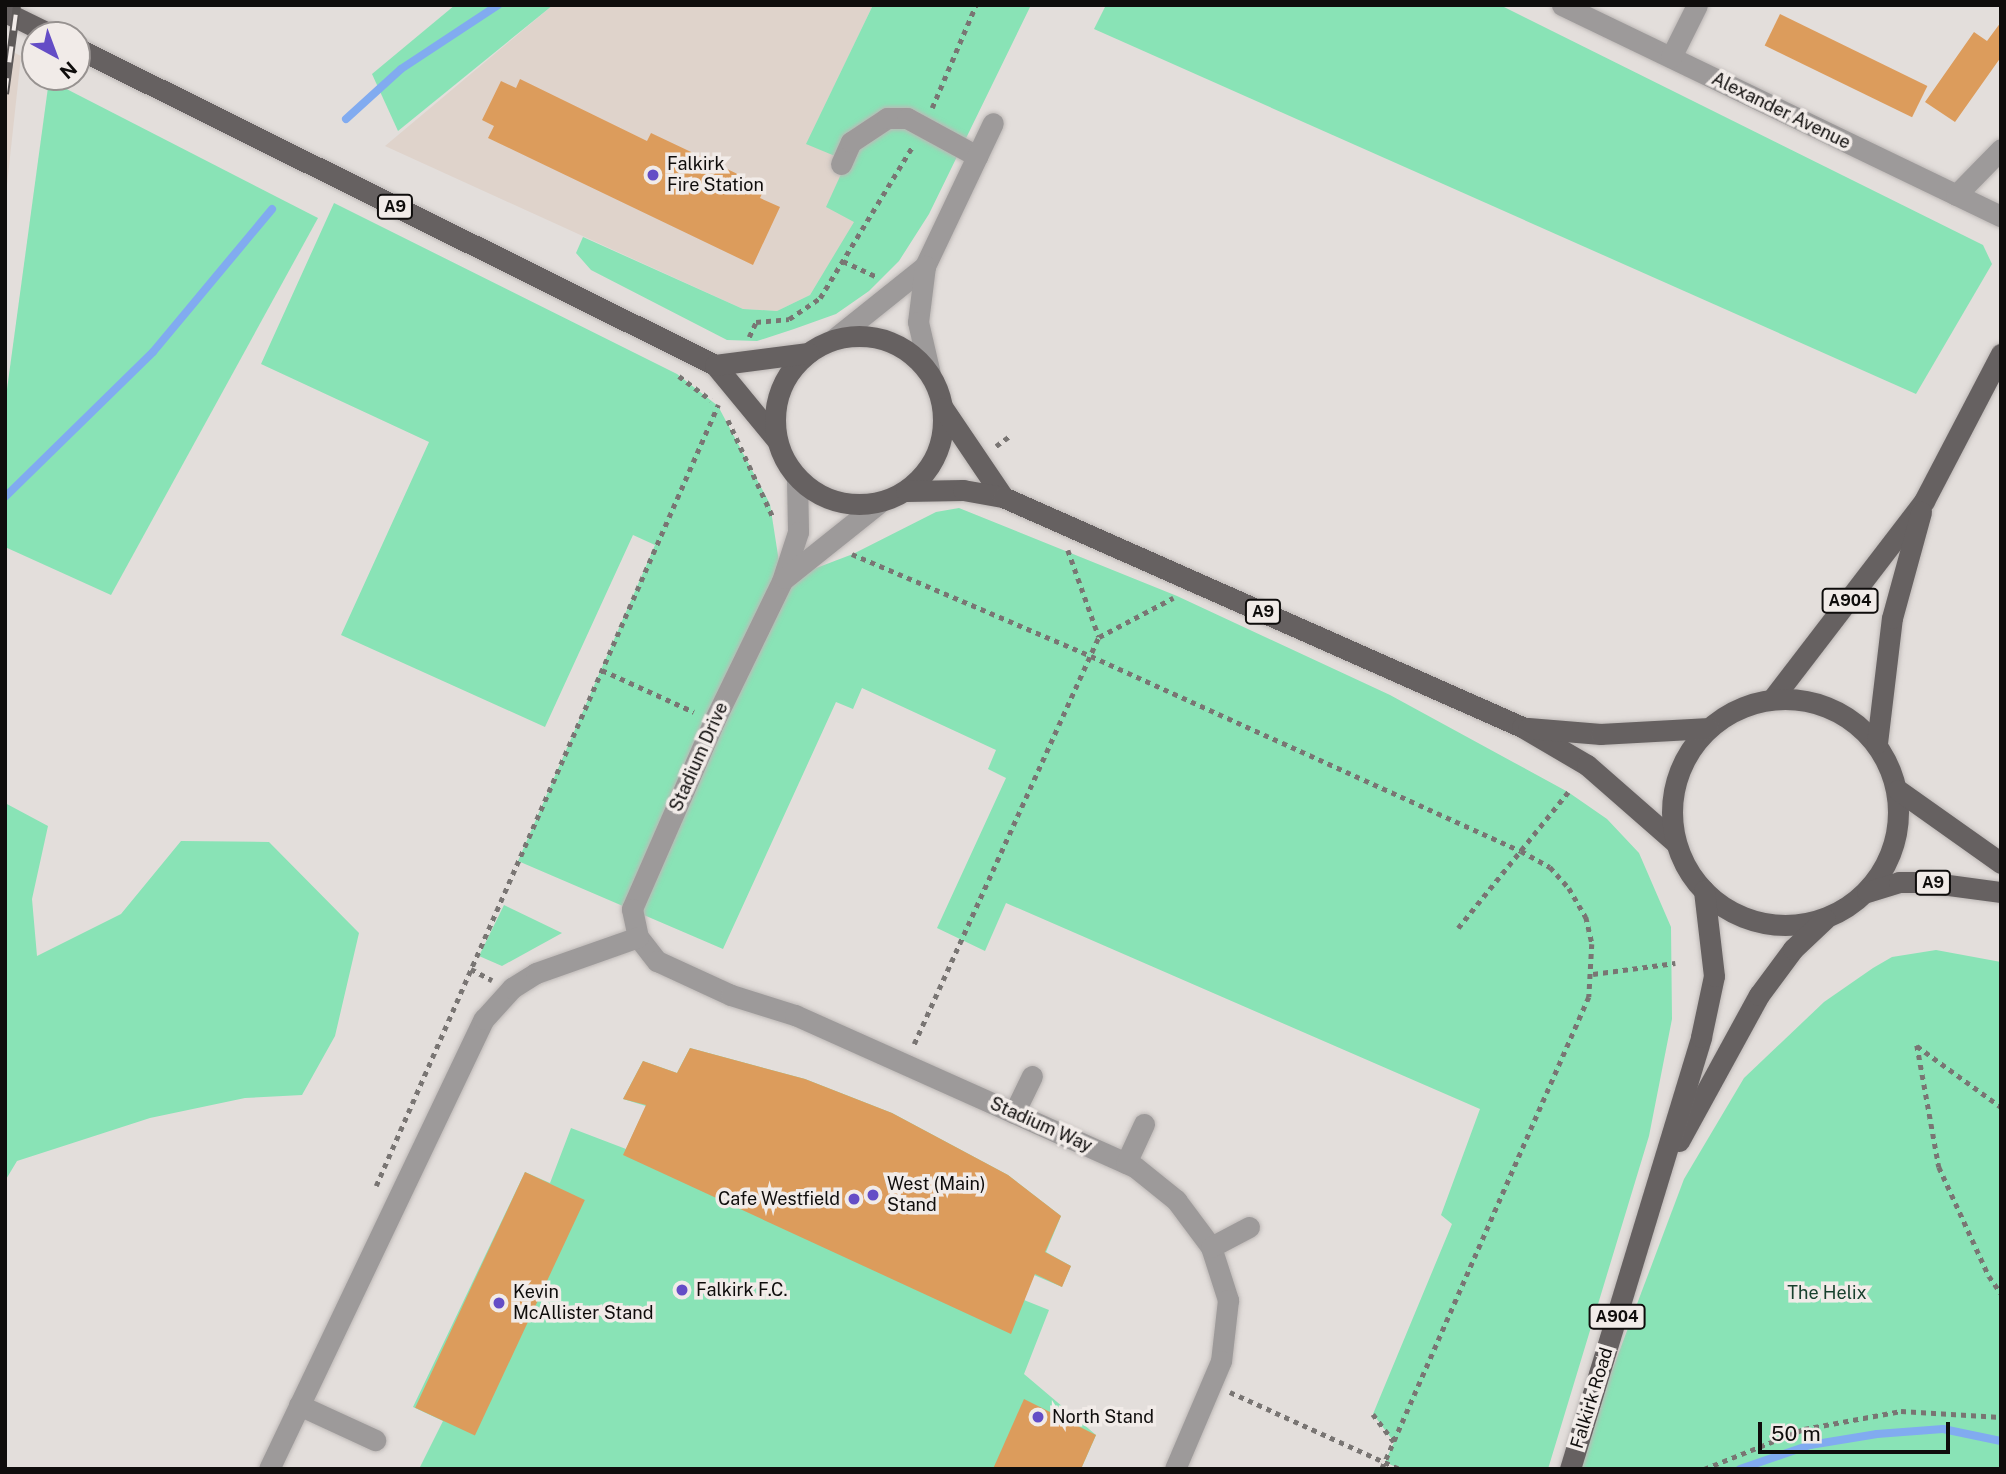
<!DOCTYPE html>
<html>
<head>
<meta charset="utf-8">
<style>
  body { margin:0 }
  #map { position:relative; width:2006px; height:1474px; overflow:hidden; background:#e3dedb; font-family:"Public Sans",sans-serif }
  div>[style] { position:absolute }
  .built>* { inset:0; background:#dfd3cb }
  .green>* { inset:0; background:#89e3b6 }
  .stream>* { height:8px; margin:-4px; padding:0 4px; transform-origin:4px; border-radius:4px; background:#81abf0 }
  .building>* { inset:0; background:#dc9c5c; transform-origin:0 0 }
  .path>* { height:4.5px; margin-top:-2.25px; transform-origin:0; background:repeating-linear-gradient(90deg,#797573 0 5px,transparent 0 10px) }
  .roads { filter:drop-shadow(0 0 2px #bdb8b6) drop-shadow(0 0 2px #bdb8b6) }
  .minor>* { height:21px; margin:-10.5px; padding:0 10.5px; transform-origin:10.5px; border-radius:10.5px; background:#9d9a9a }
  .major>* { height:21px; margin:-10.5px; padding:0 10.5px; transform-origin:10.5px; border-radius:10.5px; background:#666161 }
  .major>.ring { margin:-10.5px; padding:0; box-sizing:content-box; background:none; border:21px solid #666161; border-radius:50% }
  .rail>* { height:8px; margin-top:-4px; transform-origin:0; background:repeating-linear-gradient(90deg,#f1ebe8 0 16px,#5e5a59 0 32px); box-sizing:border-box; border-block:2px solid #5e5a59 }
  .dots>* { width:19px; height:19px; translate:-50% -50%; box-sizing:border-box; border:4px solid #f1ebe8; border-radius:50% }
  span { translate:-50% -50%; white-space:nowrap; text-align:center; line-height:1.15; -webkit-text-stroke:7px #f1ebe8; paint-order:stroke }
  .shield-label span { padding:2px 5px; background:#f1ebe8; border:2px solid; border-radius:5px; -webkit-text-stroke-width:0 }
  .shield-label { font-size:16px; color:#0f0d0c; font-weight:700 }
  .street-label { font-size:18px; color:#0f0d0c }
  .poi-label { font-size:18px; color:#0f0d0c }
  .left { translate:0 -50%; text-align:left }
  .right { translate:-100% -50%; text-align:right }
  .park-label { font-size:18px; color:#18412e }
  .frame { position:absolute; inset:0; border:7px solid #0f0d0c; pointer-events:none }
  .north { position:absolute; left:21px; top:21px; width:70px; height:70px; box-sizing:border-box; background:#f1ebe8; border:2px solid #979290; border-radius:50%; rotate:139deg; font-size:19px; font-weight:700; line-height:28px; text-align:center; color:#0f0d0c }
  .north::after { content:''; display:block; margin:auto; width:24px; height:32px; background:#644dc6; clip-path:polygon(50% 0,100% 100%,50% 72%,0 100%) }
  .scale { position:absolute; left:1758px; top:1422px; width:192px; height:32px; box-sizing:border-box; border:4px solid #0f0d0c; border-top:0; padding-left:9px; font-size:21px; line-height:24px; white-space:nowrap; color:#0f0d0c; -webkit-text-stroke:5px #f1ebe8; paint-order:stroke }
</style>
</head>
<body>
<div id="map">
  <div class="built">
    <i style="clip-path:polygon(553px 5px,873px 5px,807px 143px,848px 161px,855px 222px,810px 295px,777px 311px,743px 309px,385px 146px)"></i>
    <i style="clip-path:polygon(5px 48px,21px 56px,5px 203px)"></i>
  </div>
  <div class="green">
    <i style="clip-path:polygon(455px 5px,553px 5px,398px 131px,372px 74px)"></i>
    <i style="clip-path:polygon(873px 5px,1031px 5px,929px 214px,899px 261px,869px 291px,836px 314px,794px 329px,757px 341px,727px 340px,591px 270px,576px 253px,583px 237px,743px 309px,777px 311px,810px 295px,854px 222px,826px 207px,847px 161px,806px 144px)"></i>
    <i style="clip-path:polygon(1106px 5px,1500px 5px,1983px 245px,1992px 264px,1916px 394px,1094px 29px)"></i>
    <i style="clip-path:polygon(49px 80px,318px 218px,111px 595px,5px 547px,5px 404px)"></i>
    <i style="clip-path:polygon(334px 203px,677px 374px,718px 406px,770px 504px,782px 581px,853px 554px,936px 512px,959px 508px,1177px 596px,1390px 695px,1568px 792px,1607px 819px,1639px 853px,1671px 927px,1672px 1019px,1649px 1136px,1548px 1469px,1400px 1469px,1385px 1462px,1394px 1442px,1373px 1414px,1452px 1224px,1441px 1215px,1480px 1109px,1006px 903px,985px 951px,937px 928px,1006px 778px,988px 769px,996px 750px,862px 688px,853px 709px,836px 702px,723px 949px,518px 861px,655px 545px,633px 535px,545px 727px,341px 635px,429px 442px,261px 364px)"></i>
    <i style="clip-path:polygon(5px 803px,48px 826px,32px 899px,37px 956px,121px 914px,181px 841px,269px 842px,359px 933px,335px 1036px,302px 1095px,245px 1098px,150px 1118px,17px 1161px,5px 1181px)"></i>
    <i style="clip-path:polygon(504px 905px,562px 933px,502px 966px,479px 956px)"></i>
    <i style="clip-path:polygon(1936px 950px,2001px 962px,2001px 1469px,1575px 1469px,1684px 1179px,1744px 1078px,1824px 1002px,1873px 968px,1892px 957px)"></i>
    <i style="clip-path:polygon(690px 1048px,805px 1079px,892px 1113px,1008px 1175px,1061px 1216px,1046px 1252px,1071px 1266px,1062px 1287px,1034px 1275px,1024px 1300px,1049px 1310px,1024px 1374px,1096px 1435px,1081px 1469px,419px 1469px,443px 1421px,413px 1407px,525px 1172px,550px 1183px,571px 1128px,626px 1149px,646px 1106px,623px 1099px,643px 1061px,677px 1073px)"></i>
  </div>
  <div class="stream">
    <i style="left:346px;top:119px;width:74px;rotate:-42.3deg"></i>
    <i style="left:401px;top:69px;width:116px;rotate:-33.4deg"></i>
    <i style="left:5px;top:497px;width:207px;rotate:-44.4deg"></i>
    <i style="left:153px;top:352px;width:186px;rotate:-50.2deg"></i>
    <i style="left:1740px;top:1469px;width:74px;rotate:-18.9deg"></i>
    <i style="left:1810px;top:1445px;width:68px;rotate:-9.3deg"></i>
    <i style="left:1877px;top:1434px;width:66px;rotate:-4.3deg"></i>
    <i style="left:1943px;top:1429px;width:59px;rotate:11.7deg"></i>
  </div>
  <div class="building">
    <i style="left:1780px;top:14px;width:164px;height:35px;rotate:26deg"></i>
    <i style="clip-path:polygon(2001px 22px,2001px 57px,1955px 122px,1925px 102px,1974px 32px,1987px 41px)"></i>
    <i style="clip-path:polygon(520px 79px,647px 141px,651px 133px,765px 187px,760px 198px,780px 207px,753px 265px,488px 138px,494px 126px,482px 120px,501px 81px,516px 88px)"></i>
    <i style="clip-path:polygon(690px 1048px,805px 1079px,892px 1113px,1008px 1175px,1061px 1216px,1045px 1252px,1071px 1266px,1062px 1287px,1035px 1274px,1011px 1334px,623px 1155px,646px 1105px,623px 1099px,643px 1061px,677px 1073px)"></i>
    <i style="left:525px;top:1172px;width:66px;height:260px;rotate:25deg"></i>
    <i style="clip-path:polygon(1024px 1399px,1096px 1435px,1081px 1469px,993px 1469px)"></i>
  </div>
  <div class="path">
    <i style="left:932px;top:108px;width:112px;rotate:-66.9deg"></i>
    <i style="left:843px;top:261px;width:38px;rotate:25deg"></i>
    <i style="left:749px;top:337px;width:17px;rotate:-65deg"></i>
    <i style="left:756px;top:322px;width:33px;rotate:-5deg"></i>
    <i style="left:789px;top:319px;width:37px;rotate:-34deg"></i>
    <i style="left:820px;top:298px;width:177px;rotate:-58.6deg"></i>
    <i style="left:679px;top:376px;width:40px;rotate:37deg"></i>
    <i style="left:728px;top:420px;width:107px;rotate:65.1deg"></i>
    <i style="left:996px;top:446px;width:19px;rotate:-36deg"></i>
    <i style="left:1068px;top:550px;width:92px;rotate:70.4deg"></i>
    <i style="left:1099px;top:637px;width:84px;rotate:-27.8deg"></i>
    <i style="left:852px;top:554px;width:260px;rotate:23.1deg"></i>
    <i style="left:1091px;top:656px;width:472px;rotate:24.4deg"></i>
    <i style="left:1521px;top:851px;width:33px;rotate:29deg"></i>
    <i style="left:1550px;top:867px;width:28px;rotate:48deg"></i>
    <i style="left:1569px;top:888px;width:34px;rotate:60deg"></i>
    <i style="left:1586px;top:917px;width:28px;rotate:77deg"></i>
    <i style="left:1592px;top:944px;width:53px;rotate:93.2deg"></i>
    <i style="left:1589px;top:997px;width:515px;rotate:113.68deg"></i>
    <i style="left:602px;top:670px;width:101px;rotate:24.5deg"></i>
    <i style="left:1458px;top:928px;width:175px;rotate:-51deg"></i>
    <i style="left:471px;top:969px;width:24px;rotate:28deg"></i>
    <i style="left:1593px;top:974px;width:83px;rotate:-7.6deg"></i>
    <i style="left:914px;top:1044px;width:447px;rotate:-65.6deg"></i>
    <i style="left:1917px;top:1045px;width:124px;rotate:79.8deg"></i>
    <i style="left:1939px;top:1167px;width:120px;rotate:65.4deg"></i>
    <i style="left:1989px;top:1276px;width:21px;rotate:55deg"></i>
    <i style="left:1917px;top:1046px;width:104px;rotate:36deg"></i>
    <i style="left:376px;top:1186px;width:853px;rotate:-66.35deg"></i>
    <i style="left:1230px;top:1392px;width:187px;rotate:24.4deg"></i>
    <i style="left:1373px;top:1414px;width:35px;rotate:53deg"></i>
    <i style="left:1704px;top:1469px;width:108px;rotate:-21.8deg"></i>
    <i style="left:1804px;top:1429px;width:99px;rotate:-10.5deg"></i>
    <i style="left:1901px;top:1411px;width:100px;rotate:3.4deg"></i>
  </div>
  <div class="roads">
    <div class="minor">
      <i style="left:1562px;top:5px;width:487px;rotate:25.7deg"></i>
      <i style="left:1671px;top:57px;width:58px;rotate:-63.4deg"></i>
      <i style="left:841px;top:164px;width:24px;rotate:-66deg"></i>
      <i style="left:851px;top:142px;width:43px;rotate:-33.7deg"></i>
      <i style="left:887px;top:118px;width:20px"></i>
      <i style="left:907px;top:118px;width:80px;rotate:28.5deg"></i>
      <i style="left:1956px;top:195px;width:64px;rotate:-45.6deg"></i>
      <i style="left:925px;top:266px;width:158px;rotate:-64.6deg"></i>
      <i style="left:834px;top:339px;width:117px;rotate:-38.7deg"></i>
      <i style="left:925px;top:266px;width:56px;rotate:97.1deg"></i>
      <i style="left:918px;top:322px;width:53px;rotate:77deg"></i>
      <i style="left:797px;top:478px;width:54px;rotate:88.9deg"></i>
      <i style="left:798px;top:532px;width:52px;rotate:108.1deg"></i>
      <i style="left:782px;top:581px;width:156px;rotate:115.9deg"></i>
      <i style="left:714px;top:721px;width:205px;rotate:113.6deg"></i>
      <i style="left:632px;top:909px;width:29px;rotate:78deg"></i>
      <i style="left:638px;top:937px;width:31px;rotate:52deg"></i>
      <i style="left:657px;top:961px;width:81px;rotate:24.7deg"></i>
      <i style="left:731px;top:995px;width:67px;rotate:17.4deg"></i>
      <i style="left:795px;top:1015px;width:372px;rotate:24.1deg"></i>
      <i style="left:1135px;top:1167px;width:53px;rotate:38.8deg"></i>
      <i style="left:1176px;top:1200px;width:59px;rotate:53.3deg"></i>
      <i style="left:1211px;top:1247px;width:56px;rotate:72.2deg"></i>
      <i style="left:1228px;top:1300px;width:61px;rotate:96.5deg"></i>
      <i style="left:1221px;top:1361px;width:117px;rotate:113.1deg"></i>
      <i style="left:785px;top:578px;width:120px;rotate:-38.6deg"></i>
      <i style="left:1014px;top:1113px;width:41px;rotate:-64.1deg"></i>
      <i style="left:1126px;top:1163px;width:43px;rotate:-65.2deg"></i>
      <i style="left:1211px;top:1247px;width:43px;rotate:-27.8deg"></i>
      <i style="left:299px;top:1405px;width:84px;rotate:24.7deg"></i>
      <i style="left:269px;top:1469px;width:499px;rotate:-64.5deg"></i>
      <i style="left:484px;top:1019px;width:42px;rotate:-47.9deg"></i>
      <i style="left:512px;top:988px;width:28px;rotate:-32deg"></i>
      <i style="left:536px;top:973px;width:108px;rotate:-19.4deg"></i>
    </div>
    <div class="major">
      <i style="left:5px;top:12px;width:52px;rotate:26.1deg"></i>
      <i style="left:77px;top:48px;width:712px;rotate:26.42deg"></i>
      <i style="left:715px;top:365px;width:96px;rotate:50.5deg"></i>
      <i class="ring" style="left:775px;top:336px;width:147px;height:147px"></i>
      <i style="left:715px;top:365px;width:94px;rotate:-7.4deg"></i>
      <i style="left:943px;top:408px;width:107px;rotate:56deg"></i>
      <i style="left:906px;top:491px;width:57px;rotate:-1deg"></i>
      <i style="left:963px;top:490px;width:41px;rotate:9.9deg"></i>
      <i style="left:1003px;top:497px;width:568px;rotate:23.9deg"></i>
      <i style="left:1522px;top:727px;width:75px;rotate:30.3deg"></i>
      <i style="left:1587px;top:765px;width:118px;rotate:41.2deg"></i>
      <i style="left:1773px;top:698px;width:248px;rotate:-52.5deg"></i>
      <i style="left:1924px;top:501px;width:166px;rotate:-62.4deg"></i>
      <i class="ring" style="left:1672px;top:699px;width:205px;height:205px"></i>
      <i style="left:1528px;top:728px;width:73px;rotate:4.7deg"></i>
      <i style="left:1601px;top:734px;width:107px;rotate:-3.2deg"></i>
      <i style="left:1877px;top:743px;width:126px;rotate:-83.2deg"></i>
      <i style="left:1892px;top:618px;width:110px;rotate:-74.7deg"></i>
      <i style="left:1898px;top:790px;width:126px;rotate:35.3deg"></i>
      <i style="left:1867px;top:892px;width:34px;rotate:-17deg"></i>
      <i style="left:1899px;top:882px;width:27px"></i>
      <i style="left:1926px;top:882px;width:76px;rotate:7.6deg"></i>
      <i style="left:1679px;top:1141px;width:166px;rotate:-61.3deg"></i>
      <i style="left:1759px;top:995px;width:57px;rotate:-53.5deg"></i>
      <i style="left:1793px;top:949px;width:44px;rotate:-43.2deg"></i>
      <i style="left:1570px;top:1469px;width:451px;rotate:-73.1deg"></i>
      <i style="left:1701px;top:1037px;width:62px;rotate:-78deg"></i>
      <i style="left:1714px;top:976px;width:86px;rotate:-96.7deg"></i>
    </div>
  </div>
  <div class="rail">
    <i style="left:5px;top:94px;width:90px;rotate:-82.3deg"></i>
  </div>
  <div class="dots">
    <i style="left:653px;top:175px;background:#644dc6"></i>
    <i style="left:873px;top:1195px;background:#644dc6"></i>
    <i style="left:854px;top:1199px;background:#644dc6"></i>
    <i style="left:682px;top:1290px;background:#644dc6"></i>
    <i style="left:499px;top:1303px;background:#644dc6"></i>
    <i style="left:1038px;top:1417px;background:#644dc6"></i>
  </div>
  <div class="shield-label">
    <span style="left:395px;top:207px">A9</span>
    <span style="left:1850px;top:601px">A904</span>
    <span style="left:1263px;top:612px">A9</span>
    <span style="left:1933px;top:883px">A9</span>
    <span style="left:1617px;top:1317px">A904</span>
  </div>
  <div class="street-label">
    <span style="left:1781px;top:111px;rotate:26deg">Alexander Avenue</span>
    <span style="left:699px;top:757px;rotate:-66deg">Stadium Drive</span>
    <span style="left:1041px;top:1125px;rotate:24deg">Stadium Way</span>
    <span style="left:1592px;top:1398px;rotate:-73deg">Falkirk Road</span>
  </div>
  <div class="poi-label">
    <span class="left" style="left:667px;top:175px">Falkirk<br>Fire Station</span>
    <span class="left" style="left:887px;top:1195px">West (Main)<br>Stand</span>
    <span class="right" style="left:840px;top:1199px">Cafe Westfield</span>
    <span class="left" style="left:696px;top:1290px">Falkirk F.C.</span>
    <span class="left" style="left:513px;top:1303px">Kevin<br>McAllister Stand</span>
    <span class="left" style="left:1052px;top:1417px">North Stand</span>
  </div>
  <div class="park-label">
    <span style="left:1827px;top:1293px">The Helix</span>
  </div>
  <div class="frame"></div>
  <div class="north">N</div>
  <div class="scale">50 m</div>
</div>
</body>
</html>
